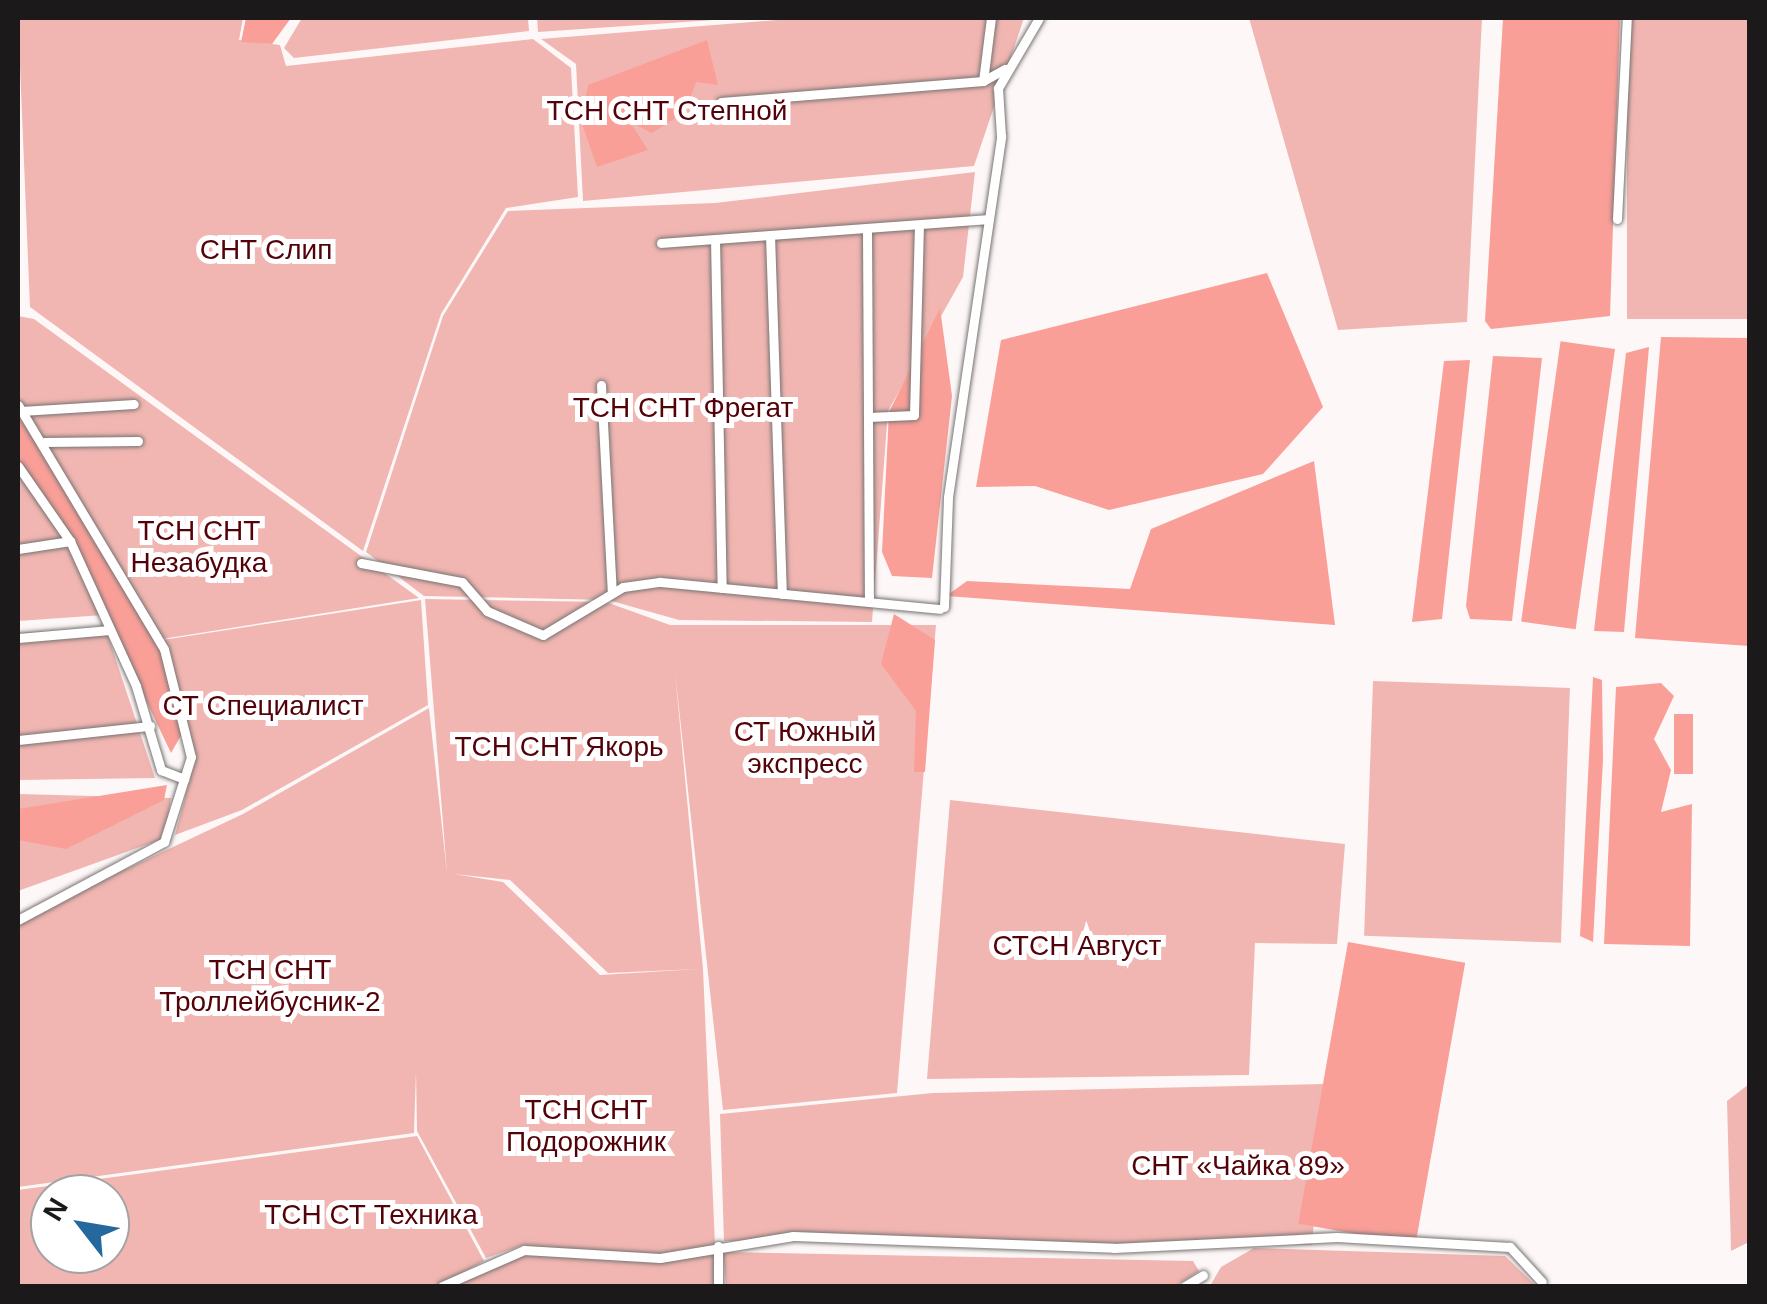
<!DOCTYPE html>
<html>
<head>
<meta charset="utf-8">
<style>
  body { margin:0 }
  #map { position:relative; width:1767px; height:1304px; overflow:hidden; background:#fdf8f7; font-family:Arial,sans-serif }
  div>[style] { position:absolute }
  .green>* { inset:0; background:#f1b6b1; transform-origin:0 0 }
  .forest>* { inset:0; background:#f99f98; transform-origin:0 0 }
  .roads { filter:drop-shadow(0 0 2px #787473) drop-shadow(0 0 2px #787473) }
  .minor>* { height:9px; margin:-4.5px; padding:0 4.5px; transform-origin:4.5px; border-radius:4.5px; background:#fff }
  span { translate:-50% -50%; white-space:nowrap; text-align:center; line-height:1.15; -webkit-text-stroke:10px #fff; paint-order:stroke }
  .park-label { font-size:28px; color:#540209 }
  .frame { position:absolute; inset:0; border:20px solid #1b1919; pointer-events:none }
  .north { position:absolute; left:30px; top:1174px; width:100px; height:100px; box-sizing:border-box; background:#fff; border:2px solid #a4a3a3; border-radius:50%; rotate:301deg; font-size:28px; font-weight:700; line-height:40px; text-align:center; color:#1b1919 }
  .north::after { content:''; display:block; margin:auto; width:35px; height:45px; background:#25689d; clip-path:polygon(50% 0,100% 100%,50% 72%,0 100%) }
</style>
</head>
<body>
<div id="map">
  <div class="green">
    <i style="clip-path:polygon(18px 18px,243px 18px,239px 40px,280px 45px,286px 66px,533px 39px,571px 68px,578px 197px,506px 208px,441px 314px,363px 551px,30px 307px)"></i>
    <i style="clip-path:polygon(302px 18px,528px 18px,529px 31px,294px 58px,284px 48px)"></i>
    <i style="clip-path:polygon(537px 18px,743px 18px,538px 32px)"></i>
    <i style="clip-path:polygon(801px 18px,1024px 18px,974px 166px,583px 201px,576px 64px,541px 39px)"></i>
    <i style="clip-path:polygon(1249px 18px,1482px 18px,1467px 322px,1338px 330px)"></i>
    <i style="left:1627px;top:18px;width:122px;height:301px"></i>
    <i style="clip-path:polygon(975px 172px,963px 277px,888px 411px,872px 622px,679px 620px,608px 600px,424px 596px,366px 552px,443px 316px,508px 211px,715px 203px)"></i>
    <i style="clip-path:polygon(18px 316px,34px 319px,419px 598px,156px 640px,18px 416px)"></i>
    <i style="clip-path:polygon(18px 448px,118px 614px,18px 621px)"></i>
    <i style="clip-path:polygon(evenodd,425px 599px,606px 602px,670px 625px,936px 625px,897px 1093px,723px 1110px,675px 672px,703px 969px,715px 1245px,660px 1256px,521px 1246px,486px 1258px,417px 1131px,416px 1072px,414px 1133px,18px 1187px,18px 920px,243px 814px,429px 708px,447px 873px,425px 599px,454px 874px,510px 880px,608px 973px,699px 969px,600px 975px,503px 882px,454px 874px)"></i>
    <i style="clip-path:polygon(421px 600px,428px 705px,242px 810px,175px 835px,196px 756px,156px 641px)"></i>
    <i style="clip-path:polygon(105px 627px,155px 778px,18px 780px,18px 633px)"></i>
    <i style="left:1373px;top:681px;width:197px;height:255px;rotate:2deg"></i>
    <i style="clip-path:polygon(18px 794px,171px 798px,165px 838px,18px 891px)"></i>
    <i style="clip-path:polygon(950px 800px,1345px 844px,1337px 944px,1255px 943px,1249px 1075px,927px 1079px)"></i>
    <i style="clip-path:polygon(1325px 1084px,1312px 1245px,724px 1241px,720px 1114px,933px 1093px)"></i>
    <i style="clip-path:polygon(1749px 1084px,1749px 1242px,1731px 1251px,1727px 1101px)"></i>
    <i style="clip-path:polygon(evenodd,417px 1136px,484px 1261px,438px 1286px,18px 1286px,18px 1190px,417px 1136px,50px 1194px,110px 1194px,110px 1254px,50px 1254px,50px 1194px)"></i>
    <i style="clip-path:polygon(1254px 1248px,1505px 1256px,1534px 1284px,1210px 1286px,1221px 1267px)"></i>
    <i style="clip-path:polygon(715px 1250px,718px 1286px,446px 1286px,524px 1253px,660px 1261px)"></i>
    <i style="clip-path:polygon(723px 1252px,1193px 1261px,1199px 1271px,1176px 1286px,726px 1286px)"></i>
  </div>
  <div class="forest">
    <i style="clip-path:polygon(246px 18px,291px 18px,272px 44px,241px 42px)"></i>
    <i style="clip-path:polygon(1503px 18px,1620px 18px,1610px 316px,1491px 329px,1485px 321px)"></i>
    <i style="clip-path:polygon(707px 40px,718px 85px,696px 82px,685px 112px,652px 133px,630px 122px,648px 150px,597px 167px,581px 121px,588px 85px)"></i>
    <i style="clip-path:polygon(1267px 273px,1323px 407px,1263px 474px,1109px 510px,1035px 486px,976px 487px,1001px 340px)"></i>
    <i style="clip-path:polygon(940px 308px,952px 396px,932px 578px,892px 576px,882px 552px,889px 412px)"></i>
    <i style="clip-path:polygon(1661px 337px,1749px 338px,1749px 646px,1635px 638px)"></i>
    <i style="clip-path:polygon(1649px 347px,1624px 632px,1594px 631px,1626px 353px)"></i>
    <i style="left:1615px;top:349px;width:283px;height:55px;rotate:98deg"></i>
    <i style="clip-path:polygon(1493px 356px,1542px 358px,1512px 621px,1470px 619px,1466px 606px)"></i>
    <i style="clip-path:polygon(1470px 360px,1442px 619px,1412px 622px,1444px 361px)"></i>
    <i style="clip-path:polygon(18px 416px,111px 556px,164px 659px,183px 732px,171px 753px,70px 541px,18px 465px)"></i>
    <i style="clip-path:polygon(1314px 461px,1335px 625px,946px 596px,967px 581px,1130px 589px,1151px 529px)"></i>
    <i style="clip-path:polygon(894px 614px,935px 640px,925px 772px,914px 772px,916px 711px,881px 664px)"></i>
    <i style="clip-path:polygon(1593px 677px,1602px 680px,1603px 760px,1593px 942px,1580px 936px)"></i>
    <i style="clip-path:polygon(1661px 683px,1674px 696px,1654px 739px,1671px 770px,1661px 812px,1692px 804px,1690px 946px,1604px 944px,1616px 687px)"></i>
    <i style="left:1674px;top:714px;width:19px;height:60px"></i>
    <i style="clip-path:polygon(167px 785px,164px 800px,66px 849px,18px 840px,18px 809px)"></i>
    <i style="left:1348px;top:942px;width:119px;height:286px;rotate:10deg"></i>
  </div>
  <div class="roads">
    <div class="minor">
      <i style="left:983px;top:81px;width:64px;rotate:-82.8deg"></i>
      <i style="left:721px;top:102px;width:263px;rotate:-4.6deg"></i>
      <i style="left:983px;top:81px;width:25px;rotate:-29deg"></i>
      <i style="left:1617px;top:219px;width:201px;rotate:-87.2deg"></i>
      <i style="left:867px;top:228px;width:374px;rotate:89.7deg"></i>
      <i style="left:770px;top:235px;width:359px;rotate:88.1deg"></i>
      <i style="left:715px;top:239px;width:349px;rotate:88.9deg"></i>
      <i style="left:661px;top:243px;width:328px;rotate:-4.2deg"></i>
      <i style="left:601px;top:385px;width:208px;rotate:87deg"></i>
      <i style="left:18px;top:405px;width:284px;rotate:59.1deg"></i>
      <i style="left:164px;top:649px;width:111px;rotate:76deg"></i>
      <i style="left:191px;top:757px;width:89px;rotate:107.6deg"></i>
      <i style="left:164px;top:842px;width:166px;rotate:151.9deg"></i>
      <i style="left:21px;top:411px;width:113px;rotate:-3.5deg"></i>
      <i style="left:868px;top:417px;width:46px;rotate:-2.5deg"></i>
      <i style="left:914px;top:415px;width:190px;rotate:-88.5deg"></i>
      <i style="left:44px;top:442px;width:94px;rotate:-0.6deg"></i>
      <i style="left:18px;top:466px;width:91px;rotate:55.3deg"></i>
      <i style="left:70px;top:541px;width:159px;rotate:65.5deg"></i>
      <i style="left:136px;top:686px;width:88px;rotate:73.4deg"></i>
      <i style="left:161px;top:770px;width:25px;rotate:21deg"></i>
      <i style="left:18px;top:549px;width:53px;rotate:-8.7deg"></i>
      <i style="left:361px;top:563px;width:103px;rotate:10.7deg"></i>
      <i style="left:462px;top:582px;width:38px;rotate:49deg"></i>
      <i style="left:487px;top:611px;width:61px;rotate:23.2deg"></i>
      <i style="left:543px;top:635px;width:93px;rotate:-31deg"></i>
      <i style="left:623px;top:587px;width:37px;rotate:-8deg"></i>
      <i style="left:660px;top:582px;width:281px;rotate:5.5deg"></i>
      <i style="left:944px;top:607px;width:110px;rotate:-87.9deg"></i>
      <i style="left:948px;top:497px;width:365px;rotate:-81.6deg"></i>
      <i style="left:1001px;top:136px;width:48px;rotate:-93.6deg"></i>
      <i style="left:998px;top:88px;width:81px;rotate:-59.6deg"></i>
      <i style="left:18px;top:638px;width:92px;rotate:-5deg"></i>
      <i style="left:18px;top:740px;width:133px;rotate:-6.1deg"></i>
      <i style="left:442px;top:1286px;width:90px;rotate:-23.7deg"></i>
      <i style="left:524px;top:1250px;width:136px;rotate:3.4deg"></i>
      <i style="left:660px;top:1258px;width:135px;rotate:-9.4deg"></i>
      <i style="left:793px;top:1236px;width:321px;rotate:2.1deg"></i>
      <i style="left:1114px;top:1248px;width:223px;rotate:-2.8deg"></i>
      <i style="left:1337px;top:1237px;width:173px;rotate:3.3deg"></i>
      <i style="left:1510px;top:1247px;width:47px;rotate:47.6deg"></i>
      <i style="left:718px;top:1286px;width:40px;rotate:-90deg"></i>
      <i style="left:1185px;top:1286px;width:21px;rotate:-31deg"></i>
    </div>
  </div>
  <div class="park-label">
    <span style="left:667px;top:111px">ТСН СНТ Степной</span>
    <span style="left:266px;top:250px">СНТ Слип</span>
    <span style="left:683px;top:408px">ТСН СНТ Фрегат</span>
    <span style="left:199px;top:547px">ТСН СНТ<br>Незабудка</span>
    <span style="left:263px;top:706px">СТ Специалист</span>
    <span style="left:805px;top:748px">СТ Южный<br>экспресс</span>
    <span style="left:559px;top:747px">ТСН СНТ Якорь</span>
    <span style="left:1077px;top:946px">СТСН Август</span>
    <span style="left:270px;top:986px">ТСН СНТ<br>Троллейбусник-2</span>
    <span style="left:586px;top:1126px">ТСН СНТ<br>Подорожник</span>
    <span style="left:1238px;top:1166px">СНТ «Чайка 89»</span>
    <span style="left:371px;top:1215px">ТСН СТ Техника</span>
  </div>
  <div class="frame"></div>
  <div class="north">N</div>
</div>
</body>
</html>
